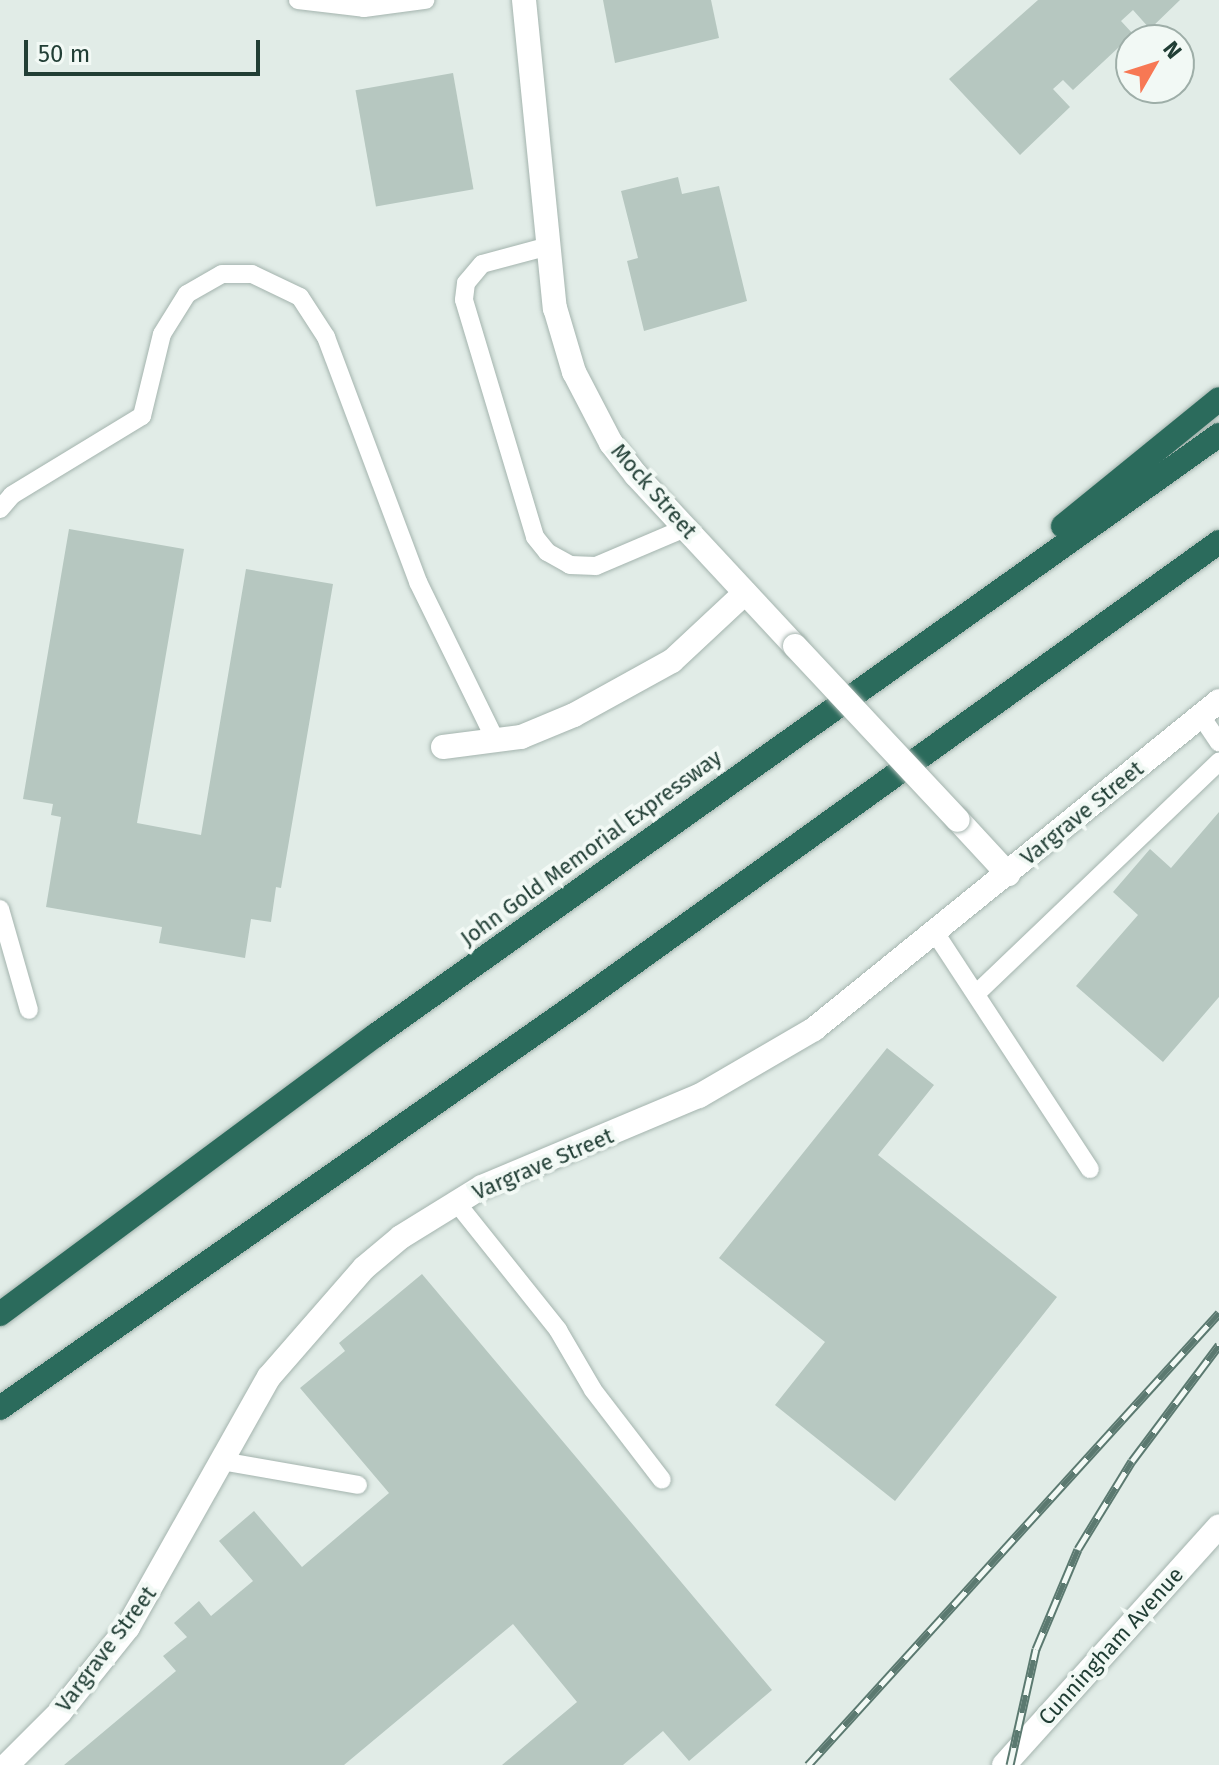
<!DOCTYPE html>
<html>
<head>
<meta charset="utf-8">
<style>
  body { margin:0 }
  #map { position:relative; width:1219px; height:1765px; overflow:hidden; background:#e1ece7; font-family:"Fira Sans",sans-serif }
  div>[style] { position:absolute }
  .building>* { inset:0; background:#b6c7c0; transform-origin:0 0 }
  .roads { filter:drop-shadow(0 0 2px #a4b4ae) drop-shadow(0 0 2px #a4b4ae) }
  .service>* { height:18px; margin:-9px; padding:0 9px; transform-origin:9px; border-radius:9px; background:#fff }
  .minor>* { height:24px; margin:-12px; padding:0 12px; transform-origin:12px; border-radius:12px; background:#fff }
  .tertiary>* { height:24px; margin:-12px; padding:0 12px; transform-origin:12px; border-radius:12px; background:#fff }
  .motorway>* { height:24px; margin:-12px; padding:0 12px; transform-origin:12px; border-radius:12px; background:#2b6b5c }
  .rail>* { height:9px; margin-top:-4.5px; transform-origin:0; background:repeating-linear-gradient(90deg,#f2f9f5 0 18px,#5b7970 0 36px); box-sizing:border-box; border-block:2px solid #5b7970 }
  .bridges { filter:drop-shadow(0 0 2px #a4b4ae) drop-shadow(0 0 2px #a4b4ae) }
  .minor-bridge>* { height:24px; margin:-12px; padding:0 12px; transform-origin:12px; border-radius:12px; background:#fff }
  span { translate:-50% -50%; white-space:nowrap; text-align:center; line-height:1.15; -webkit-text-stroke:8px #f2f9f5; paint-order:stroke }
  .street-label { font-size:22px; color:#213e35 }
  .north { position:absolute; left:1115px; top:24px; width:80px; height:80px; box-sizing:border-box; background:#f2f9f5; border:2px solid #9eaea8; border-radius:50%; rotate:51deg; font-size:22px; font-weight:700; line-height:32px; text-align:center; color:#213e35 }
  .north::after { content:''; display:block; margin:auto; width:28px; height:36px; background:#f77854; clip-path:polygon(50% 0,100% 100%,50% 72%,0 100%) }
  .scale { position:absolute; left:24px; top:40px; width:236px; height:36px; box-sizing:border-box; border:4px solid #213e35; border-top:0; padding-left:10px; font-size:24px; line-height:28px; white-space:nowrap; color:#213e35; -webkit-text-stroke:6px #f2f9f5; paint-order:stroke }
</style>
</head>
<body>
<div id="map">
  <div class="building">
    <i style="clip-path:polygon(603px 0,711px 0,719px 38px,615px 63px)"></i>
    <i style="clip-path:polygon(1038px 0,1180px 0,1150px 29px,1133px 10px,1121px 21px,1133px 34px,1073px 90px,1063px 80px,1053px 89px,1070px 107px,1020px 155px,949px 79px)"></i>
    <i style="left:453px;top:73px;width:118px;height:99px;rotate:80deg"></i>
    <i style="clip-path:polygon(678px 177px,682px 194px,719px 186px,747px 301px,644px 331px,627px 261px,638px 258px,621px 191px)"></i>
    <i style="clip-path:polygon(69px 529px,184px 549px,137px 823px,201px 835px,246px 569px,333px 584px,281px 888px,276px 887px,271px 922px,251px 919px,245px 958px,159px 943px,162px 927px,46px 907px,61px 817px,51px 815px,53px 804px,23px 799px)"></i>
    <i style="clip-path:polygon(1219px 812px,1219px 997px,1163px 1062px,1076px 986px,1138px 915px,1113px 892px,1150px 849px,1171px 868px)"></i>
    <i style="clip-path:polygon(887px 1048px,934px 1085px,878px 1155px,1057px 1297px,895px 1501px,775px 1405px,825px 1342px,719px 1258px)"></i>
    <i style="clip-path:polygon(422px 1274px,772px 1690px,689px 1761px,663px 1731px,623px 1765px,502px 1765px,577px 1702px,513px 1624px,344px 1765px,64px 1765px,176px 1671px,163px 1656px,187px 1637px,174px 1623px,199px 1601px,211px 1616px,253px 1581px,219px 1541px,254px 1511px,302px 1567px,389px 1493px,300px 1388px,345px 1351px,339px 1343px)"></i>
  </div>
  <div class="roads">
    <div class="service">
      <i style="left:298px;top:0;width:66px;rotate:6.9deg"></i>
      <i style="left:364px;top:8px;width:62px;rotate:-7.5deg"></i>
      <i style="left:549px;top:246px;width:69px;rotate:165deg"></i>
      <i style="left:482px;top:264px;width:25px;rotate:130deg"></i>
      <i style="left:466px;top:283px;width:17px;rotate:97deg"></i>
      <i style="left:464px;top:300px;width:247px;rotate:73.3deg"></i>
      <i style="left:535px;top:537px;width:19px;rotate:51deg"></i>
      <i style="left:547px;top:552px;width:26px;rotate:29deg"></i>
      <i style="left:570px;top:565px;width:26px;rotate:2deg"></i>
      <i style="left:596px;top:566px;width:97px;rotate:-23.1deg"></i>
      <i style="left:0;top:509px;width:18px;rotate:-49deg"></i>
      <i style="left:12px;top:495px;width:152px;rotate:-31.3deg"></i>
      <i style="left:142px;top:416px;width:84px;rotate:-76.3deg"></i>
      <i style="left:162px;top:334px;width:47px;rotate:-58deg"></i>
      <i style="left:187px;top:294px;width:40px;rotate:-29.7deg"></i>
      <i style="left:222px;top:274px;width:30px"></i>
      <i style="left:252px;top:274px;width:53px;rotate:25.6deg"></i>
      <i style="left:300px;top:297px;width:48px;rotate:57deg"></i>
      <i style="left:326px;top:337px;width:262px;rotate:69.4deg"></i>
      <i style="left:418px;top:582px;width:177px;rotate:63.9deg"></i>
      <i style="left:1201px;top:716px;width:32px;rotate:56deg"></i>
      <i style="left:0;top:909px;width:105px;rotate:74deg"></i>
      <i style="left:936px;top:934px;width:281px;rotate:56.8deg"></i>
      <i style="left:977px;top:993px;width:335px;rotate:-43.7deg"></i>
      <i style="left:456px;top:1202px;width:164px;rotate:51.4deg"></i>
      <i style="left:558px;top:1330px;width:69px;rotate:59.7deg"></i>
      <i style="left:593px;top:1390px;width:113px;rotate:52.5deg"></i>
      <i style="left:221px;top:1461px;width:139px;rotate:9.9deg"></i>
    </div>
    <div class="minor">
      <i style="left:524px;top:0;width:310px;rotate:84.3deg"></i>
      <i style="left:555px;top:308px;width:67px;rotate:73.5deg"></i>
      <i style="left:574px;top:372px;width:80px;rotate:62.5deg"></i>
      <i style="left:611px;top:443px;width:41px;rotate:52deg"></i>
      <i style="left:636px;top:475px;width:233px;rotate:47.1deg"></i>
      <i style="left:443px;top:747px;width:79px;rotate:-7.3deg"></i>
      <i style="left:521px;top:737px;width:57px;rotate:-22.5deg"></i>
      <i style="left:574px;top:715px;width:112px;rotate:-28.9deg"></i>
      <i style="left:672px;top:661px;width:100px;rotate:-43deg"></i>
      <i style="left:958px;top:820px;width:74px;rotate:47.2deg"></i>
      <i style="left:1004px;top:1765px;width:321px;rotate:-48deg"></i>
    </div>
    <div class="tertiary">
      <i style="left:7px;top:1765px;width:75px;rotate:-45deg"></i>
      <i style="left:60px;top:1712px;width:109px;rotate:-51.3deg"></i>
      <i style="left:128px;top:1627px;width:287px;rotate:-60.6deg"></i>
      <i style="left:269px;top:1377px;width:145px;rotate:-48.9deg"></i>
      <i style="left:364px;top:1268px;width:48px;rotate:-40deg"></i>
      <i style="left:401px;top:1237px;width:95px;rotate:-31.7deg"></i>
      <i style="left:482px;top:1187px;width:235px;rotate:-22.8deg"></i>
      <i style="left:699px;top:1096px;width:133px;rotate:-30.2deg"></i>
      <i style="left:814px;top:1029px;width:521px;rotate:-39deg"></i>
    </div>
    <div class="motorway">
      <i style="left:1063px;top:526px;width:201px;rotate:-39.1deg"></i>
      <i style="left:0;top:1314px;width:468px;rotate:-36.6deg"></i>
      <i style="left:376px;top:1035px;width:1035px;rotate:-35.44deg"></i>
      <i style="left:0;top:1408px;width:709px;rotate:-35.01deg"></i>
      <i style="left:581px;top:1001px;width:786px;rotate:-35.73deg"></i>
    </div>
  </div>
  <div class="rail">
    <i style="left:808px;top:1765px;width:611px;rotate:-47.72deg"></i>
    <i style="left:1010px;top:1765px;width:119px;rotate:-77.4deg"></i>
    <i style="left:1036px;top:1649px;width:108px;rotate:-67.2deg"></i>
    <i style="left:1078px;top:1549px;width:103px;rotate:-58.5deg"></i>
    <i style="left:1132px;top:1461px;width:145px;rotate:-53.1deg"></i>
  </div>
  <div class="bridges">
    <div class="minor-bridge">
      <i style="left:795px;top:646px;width:238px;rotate:46.9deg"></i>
    </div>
  </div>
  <div class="street-label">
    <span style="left:654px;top:491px;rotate:49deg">Mock Street</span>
    <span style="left:1082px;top:813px;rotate:-39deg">Vargrave Street</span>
    <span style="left:591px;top:848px;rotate:-36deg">John Gold Memorial Expressway</span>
    <span style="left:543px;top:1164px;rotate:-23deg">Vargrave Street</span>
    <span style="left:1111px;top:1646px;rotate:-48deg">Cunningham Avenue</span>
    <span style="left:106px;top:1649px;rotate:-53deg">Vargrave Street</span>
  </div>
  <div class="north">N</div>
  <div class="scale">50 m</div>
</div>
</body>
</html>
